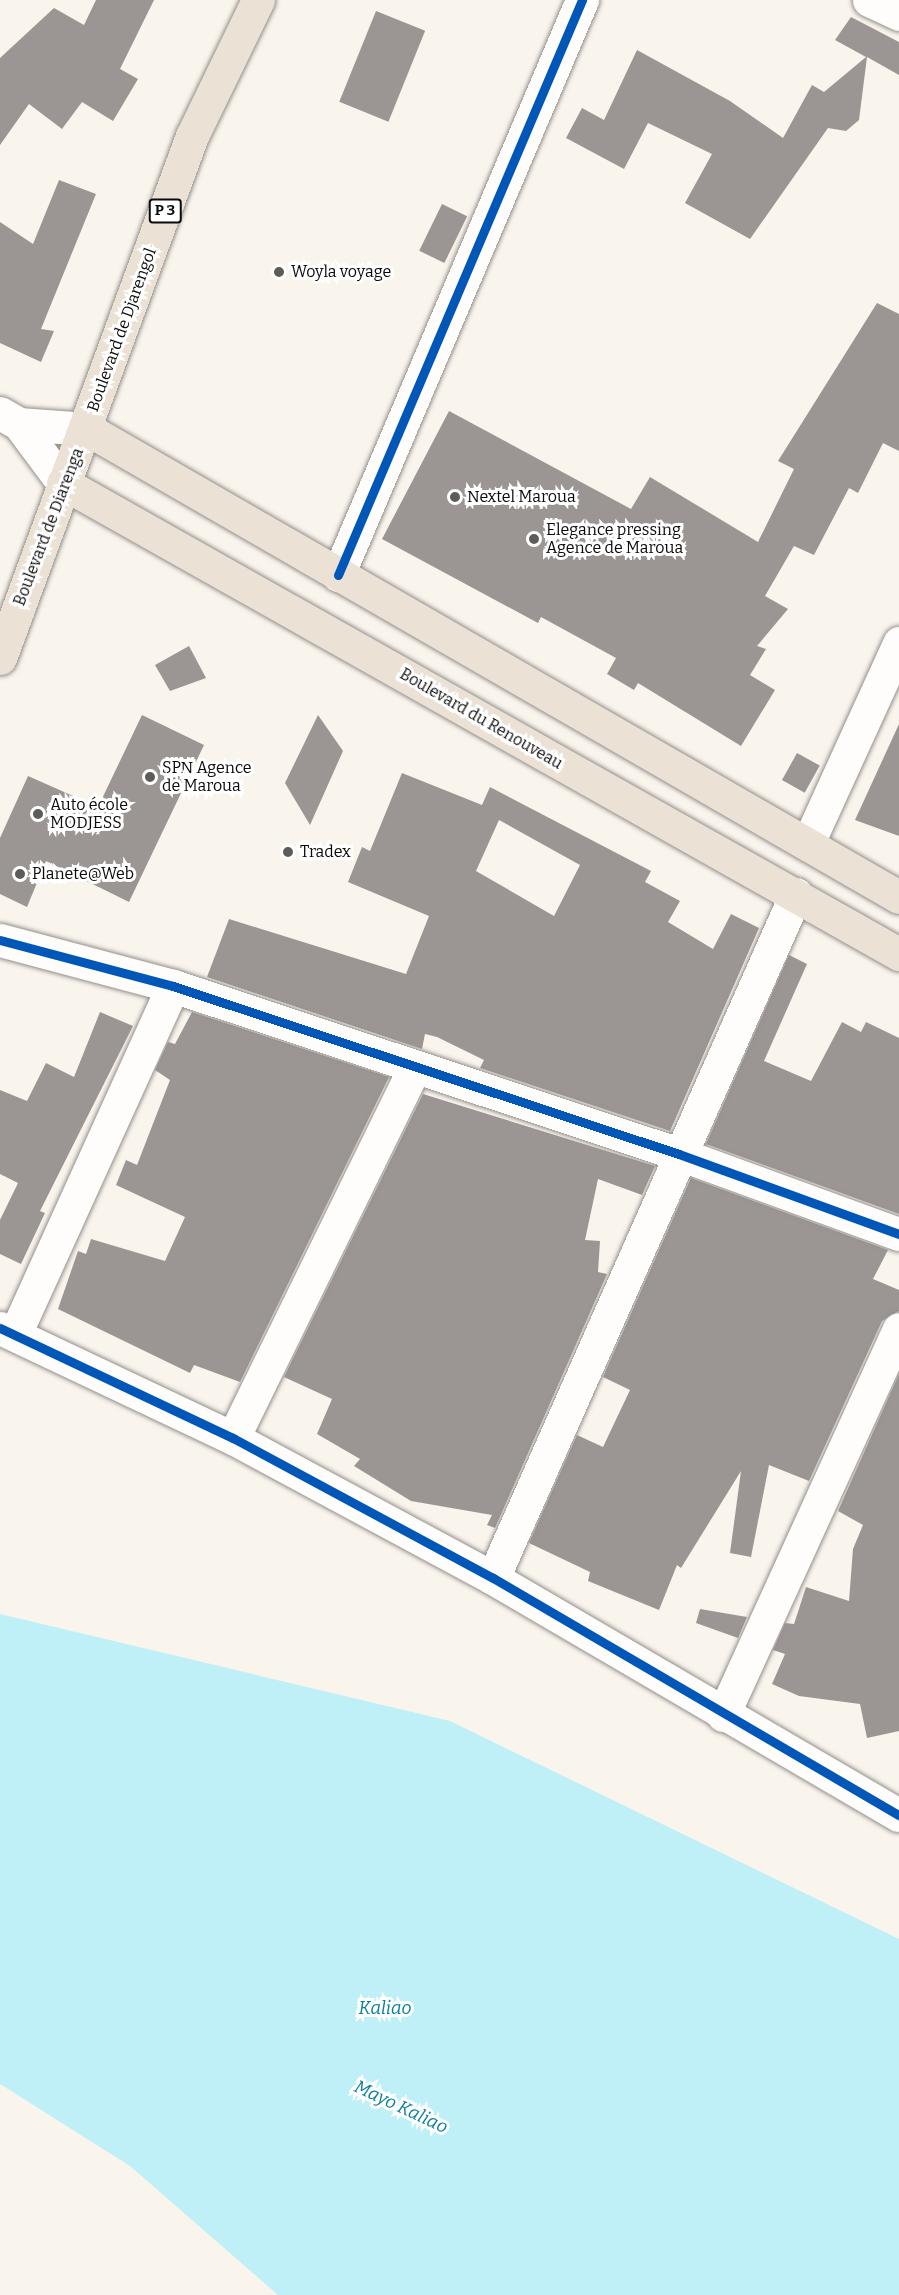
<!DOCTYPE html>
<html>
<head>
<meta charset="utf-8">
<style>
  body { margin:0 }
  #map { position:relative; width:899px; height:2295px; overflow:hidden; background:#f9f4ec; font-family:Bitter,serif }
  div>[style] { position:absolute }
  .water>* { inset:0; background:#bff0f7 }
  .building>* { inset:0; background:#9b9693; transform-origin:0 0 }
  .roads { filter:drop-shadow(0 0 2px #928f8c) drop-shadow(0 0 2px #928f8c) }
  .minor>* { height:33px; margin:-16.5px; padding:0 16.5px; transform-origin:16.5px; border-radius:16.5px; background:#fefdfc }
  .major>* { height:33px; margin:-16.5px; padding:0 16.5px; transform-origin:16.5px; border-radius:16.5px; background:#ebe1d5 }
  .cycleway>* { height:9px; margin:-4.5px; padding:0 4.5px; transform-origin:4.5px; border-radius:4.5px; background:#0057b8 }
  .dots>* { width:16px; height:16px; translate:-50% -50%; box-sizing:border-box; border:3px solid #fff; border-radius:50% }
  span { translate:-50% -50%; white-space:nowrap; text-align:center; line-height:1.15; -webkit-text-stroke:6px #fff; paint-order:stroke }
  .shield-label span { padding:2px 4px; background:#fff; border:2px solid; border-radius:4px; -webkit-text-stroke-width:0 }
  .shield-label { font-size:15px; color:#0a0a0a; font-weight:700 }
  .poi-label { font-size:16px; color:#0a0a0a }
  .left { translate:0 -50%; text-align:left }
  .street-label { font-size:16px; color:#0a0a0a }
  .water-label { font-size:18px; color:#0a7e9d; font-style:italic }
</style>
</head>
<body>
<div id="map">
  <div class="water">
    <i style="clip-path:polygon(0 1614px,450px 1721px,899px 1939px,899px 2295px,278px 2295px,130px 2166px,0 2084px)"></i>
  </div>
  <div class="building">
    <i style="clip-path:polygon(96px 0,154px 0,120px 69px,138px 79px,113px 121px,82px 102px,62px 129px,29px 104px,0 145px,0 58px,54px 8px,84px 25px)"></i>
    <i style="left:376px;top:11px;width:53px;height:98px;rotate:22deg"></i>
    <i style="clip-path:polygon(851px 17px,899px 42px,899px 75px,867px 57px,859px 120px,846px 131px,828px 128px,750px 239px,685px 203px,712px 154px,648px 123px,624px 169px,566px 138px,582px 108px,604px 120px,637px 50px,730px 101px,783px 138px,812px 85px,824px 92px,866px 57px,835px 40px)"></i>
    <i style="clip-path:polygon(59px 180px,96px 194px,41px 329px,54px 331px,41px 362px,0 343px,0 222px,33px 244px)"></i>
    <i style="left:442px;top:204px;width:28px;height:52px;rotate:26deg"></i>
    <i style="clip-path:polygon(877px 303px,899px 314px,899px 451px,883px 443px,858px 493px,849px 488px,814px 555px,794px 546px,765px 596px,788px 609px,757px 646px,766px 649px,750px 675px,775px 690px,741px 746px,638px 683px,634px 690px,607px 674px,616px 658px,541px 617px,538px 623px,382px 539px,449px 411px,631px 509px,650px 477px,758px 542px,794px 469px,778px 461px)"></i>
    <i style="clip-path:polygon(189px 646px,206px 678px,170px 691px,155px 665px)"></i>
    <i style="clip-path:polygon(142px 715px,204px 745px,129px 902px,46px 861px,27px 907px,0 894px,0 838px,28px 776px,98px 807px)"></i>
    <i style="clip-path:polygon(318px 715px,343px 751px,310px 825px,285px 783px)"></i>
    <i style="clip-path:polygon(899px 724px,899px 836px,855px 820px)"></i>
    <i style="left:797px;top:753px;width:26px;height:31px;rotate:29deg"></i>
    <i style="clip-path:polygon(evenodd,402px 773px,482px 805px,490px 787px,651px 871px,645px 882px,680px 901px,668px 922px,713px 949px,731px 914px,759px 928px,670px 1131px,480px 1068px,484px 1060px,437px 1037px,425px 1034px,422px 1049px,207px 977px,229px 919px,406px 974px,429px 916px,348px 882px,362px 847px,370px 851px,402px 773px,499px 820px,580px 865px,554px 916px,476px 871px,499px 820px)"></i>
    <i style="clip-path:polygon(789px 955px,807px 964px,764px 1061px,811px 1081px,842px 1022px,861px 1032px,866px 1022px,899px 1038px,899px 1214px,706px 1144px)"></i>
    <i style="clip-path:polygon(100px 1012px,133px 1026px,40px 1211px,45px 1213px,21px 1264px,0 1254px,0 1220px,18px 1183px,0 1174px,0 1090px,27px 1101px,46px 1063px,74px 1077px)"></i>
    <i style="clip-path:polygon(192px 1012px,389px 1077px,240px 1382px,194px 1365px,190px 1373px,58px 1309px,78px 1251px,86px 1254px,91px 1239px,165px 1261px,185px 1217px,116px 1185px,126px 1160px,137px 1165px,170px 1080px,155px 1070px,168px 1042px,175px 1044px)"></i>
    <i style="clip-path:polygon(423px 1094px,655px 1166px,642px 1195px,598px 1179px,585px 1240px,600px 1241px,598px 1272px,607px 1274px,495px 1528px,487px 1525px,492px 1515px,411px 1501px,354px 1466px,360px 1459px,317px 1434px,332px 1399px,284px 1377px)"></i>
    <i style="clip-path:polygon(691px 1178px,888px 1250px,873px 1279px,899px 1290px,899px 1311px,882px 1321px,809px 1481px,769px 1465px,751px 1557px,730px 1553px,741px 1471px,681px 1568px,677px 1565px,659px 1610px,588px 1581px,590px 1572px,529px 1543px,577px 1435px,603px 1447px,630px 1390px,603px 1377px)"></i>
    <i style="clip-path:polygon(899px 1374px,899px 1731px,867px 1738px,860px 1704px,799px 1696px,772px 1684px,785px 1654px,773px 1650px,785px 1623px,794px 1624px,806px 1587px,849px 1601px,853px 1549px,863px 1525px,838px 1511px)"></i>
    <i style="clip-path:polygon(700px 1609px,747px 1617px,738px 1638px,696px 1623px)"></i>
  </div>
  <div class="roads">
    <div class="minor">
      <i style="left:869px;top:0;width:33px;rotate:25deg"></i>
      <i style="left:0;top:413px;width:22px;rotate:30deg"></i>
      <i style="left:19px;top:424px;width:74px;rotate:53.3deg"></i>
      <i style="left:19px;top:424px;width:68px;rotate:4.2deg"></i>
      <i style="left:338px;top:575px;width:625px;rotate:-67.01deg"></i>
      <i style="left:808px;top:843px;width:220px;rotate:-65.5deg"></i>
      <i style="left:0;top:940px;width:179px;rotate:14.9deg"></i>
      <i style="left:173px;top:986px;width:533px;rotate:18.37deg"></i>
      <i style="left:679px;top:1154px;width:234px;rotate:20deg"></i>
      <i style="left:0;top:1328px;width:258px;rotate:25.3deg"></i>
      <i style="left:233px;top:1438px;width:295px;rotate:28.3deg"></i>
      <i style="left:493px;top:1578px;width:470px;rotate:30.3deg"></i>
      <i style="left:16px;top:1332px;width:380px;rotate:-65.6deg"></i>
      <i style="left:233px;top:1438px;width:413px;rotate:-63.9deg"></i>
      <i style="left:493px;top:1578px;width:748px;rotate:-66.11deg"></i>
      <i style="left:723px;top:1715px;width:424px;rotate:-65.5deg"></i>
    </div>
    <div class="major">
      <i style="left:87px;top:429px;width:937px;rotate:29.96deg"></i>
      <i style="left:63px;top:483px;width:960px;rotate:29.4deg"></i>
      <i style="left:0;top:658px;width:556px;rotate:-69.81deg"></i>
      <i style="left:192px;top:136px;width:151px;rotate:-64.1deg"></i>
    </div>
  </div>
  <div class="cycleway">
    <i style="left:338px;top:575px;width:625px;rotate:-67.01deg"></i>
    <i style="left:0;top:940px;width:179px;rotate:14.9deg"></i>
    <i style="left:173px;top:986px;width:533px;rotate:18.37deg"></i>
    <i style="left:679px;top:1154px;width:234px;rotate:20deg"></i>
    <i style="left:0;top:1328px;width:258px;rotate:25.3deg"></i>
    <i style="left:233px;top:1438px;width:295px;rotate:28.3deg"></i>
    <i style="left:493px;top:1578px;width:470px;rotate:30.3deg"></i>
  </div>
  <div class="dots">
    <i style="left:279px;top:272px;background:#5e5c59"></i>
    <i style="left:455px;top:497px;background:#5e5c59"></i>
    <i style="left:534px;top:539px;background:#5e5c59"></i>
    <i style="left:150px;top:777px;background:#5e5c59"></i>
    <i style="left:38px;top:814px;background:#5e5c59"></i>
    <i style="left:288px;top:852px;background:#5e5c59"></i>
    <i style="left:20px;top:874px;background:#5e5c59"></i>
  </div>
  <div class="shield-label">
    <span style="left:165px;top:211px">P 3</span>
  </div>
  <div class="poi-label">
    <span class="left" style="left:291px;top:272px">Woyla voyage</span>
    <span class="left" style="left:467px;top:497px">Nextel Maroua</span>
    <span class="left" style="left:546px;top:539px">Elegance pressing<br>Agence de Maroua</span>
    <span class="left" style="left:162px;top:777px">SPN Agence<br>de Maroua</span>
    <span class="left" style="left:50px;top:814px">Auto école<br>MODJESS</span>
    <span class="left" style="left:300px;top:852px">Tradex</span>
    <span class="left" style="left:32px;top:874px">Planete@Web</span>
  </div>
  <div class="street-label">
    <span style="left:122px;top:330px;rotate:-70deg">Boulevard de Djarengol</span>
    <span style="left:49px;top:527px;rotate:-69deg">Boulevard de Diarenga</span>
    <span style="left:481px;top:719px;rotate:30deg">Boulevard du Renouveau</span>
  </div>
  <div class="water-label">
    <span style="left:385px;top:2008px">Kaliao</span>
    <span style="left:401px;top:2107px;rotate:25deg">Mayo Kaliao</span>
  </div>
</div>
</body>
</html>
